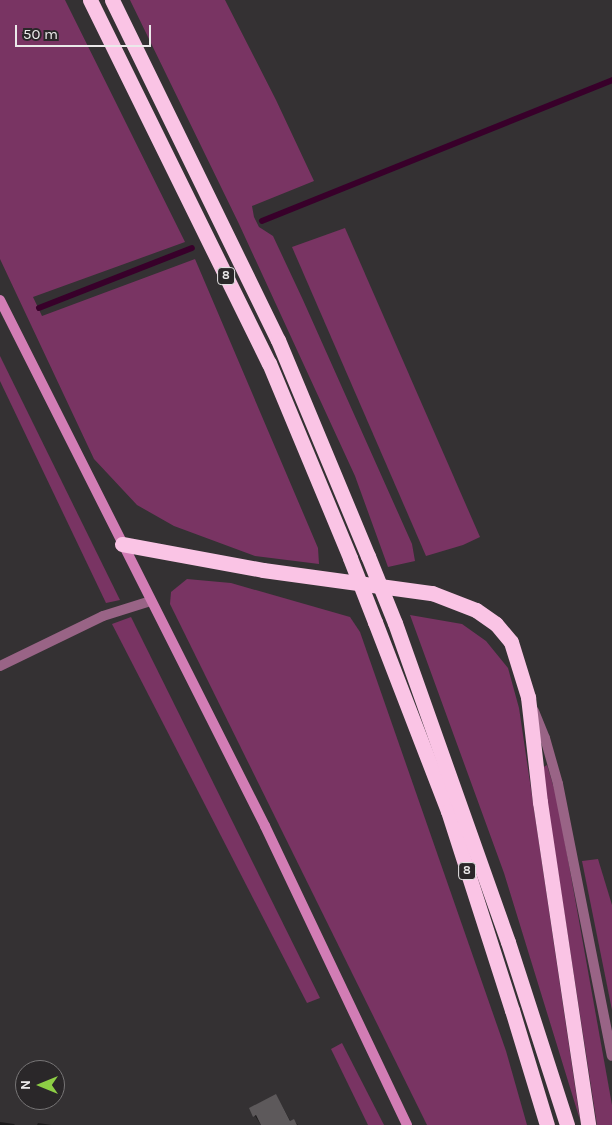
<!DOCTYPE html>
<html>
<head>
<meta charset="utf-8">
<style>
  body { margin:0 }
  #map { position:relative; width:612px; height:1125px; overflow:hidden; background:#343133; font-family:Karla,sans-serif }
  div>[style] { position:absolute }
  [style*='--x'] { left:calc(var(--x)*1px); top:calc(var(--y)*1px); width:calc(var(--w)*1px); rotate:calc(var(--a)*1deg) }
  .green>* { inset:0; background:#793463 }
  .shadow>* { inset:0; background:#0007 }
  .stream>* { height:5.5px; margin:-2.75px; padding:0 2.75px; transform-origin:2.75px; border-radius:2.75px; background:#38002a }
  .building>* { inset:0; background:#5d595b }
  .minor>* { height:10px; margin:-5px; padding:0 5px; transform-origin:5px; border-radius:5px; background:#996486 }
  .tertiary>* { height:10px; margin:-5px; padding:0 5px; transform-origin:5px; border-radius:5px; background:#996486 }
  .secondary>* { height:10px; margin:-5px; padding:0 5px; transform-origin:5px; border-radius:5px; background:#d27db5 }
  .motorway>* { height:15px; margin:-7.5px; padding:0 7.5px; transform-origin:7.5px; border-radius:7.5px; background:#fac4e5 }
  .motorway-bridge>* { height:15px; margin:-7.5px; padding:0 7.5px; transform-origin:7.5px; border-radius:7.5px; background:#fac4e5 }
  span { translate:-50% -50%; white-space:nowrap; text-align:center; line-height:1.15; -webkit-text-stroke:4px #2a2729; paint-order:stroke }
  .shield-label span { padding:1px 4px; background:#2a2729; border:1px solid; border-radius:4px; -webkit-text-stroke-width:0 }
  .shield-label { font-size:12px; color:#ebe9ea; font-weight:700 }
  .north { position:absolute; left:15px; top:1060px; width:50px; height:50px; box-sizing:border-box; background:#2a2729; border:1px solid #777576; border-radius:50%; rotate:270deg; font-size:14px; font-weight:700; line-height:20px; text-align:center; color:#ebe9ea }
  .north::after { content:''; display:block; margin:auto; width:18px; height:22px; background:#8dce45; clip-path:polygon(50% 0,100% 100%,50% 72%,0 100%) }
  .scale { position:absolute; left:15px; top:25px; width:136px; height:22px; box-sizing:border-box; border:2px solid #ebe9ea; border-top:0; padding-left:6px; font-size:15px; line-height:18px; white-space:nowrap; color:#ebe9ea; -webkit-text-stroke:4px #2a2729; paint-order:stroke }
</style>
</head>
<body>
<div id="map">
  <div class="green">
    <div style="clip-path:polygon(0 0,65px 0,185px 242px,33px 297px,42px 316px,195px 259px,318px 548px,319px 564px,255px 556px,174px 526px,137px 505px,94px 459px,0 259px)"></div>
    <div style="clip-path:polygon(130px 0,225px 0,276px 100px,314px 181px,252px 206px,254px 217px,259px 227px,273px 236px,303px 300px,412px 544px,415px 561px,388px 567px,355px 476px,239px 224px)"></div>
    <div style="clip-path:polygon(345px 228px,480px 537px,463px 545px,426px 556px,292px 247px)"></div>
    <div style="clip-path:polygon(0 356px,120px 600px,106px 603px,0 381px)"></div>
    <div style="clip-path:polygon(187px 579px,231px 583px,350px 617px,360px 632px,506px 1051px,527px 1125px,427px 1125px,170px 604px,171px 592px)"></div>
    <div style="clip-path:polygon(410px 615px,462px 624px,486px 641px,508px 668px,519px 708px,580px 1120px,504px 873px)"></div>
    <div style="clip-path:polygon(131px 617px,320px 998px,307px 1003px,112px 624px)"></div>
    <div style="clip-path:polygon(547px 765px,557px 798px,612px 1105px,612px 1125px,597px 1125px,542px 768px)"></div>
    <div style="clip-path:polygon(598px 859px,612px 905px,612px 1010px,582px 861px)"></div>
    <div style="clip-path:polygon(342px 1043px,384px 1125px,368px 1125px,331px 1049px)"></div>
  </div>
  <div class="shadow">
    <div style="clip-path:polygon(276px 1095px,291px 1122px,294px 1121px,298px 1125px,261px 1125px,250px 1108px)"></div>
    <div style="clip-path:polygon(0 1122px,14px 1124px,15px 1125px,0 1125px)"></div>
    <div style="clip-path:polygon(38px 1123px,52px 1125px,37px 1125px)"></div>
  </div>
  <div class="stream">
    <div style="--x:262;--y:221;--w:377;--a:-21.9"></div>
    <div style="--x:39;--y:308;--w:164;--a:-21.4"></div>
  </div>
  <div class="building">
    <div style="clip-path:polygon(276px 1094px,290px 1121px,294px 1119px,297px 1125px,261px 1125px,256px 1115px,253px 1117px,249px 1108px)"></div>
  </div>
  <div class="minor">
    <div style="--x:0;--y:666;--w:114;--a:-25.9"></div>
    <div style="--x:103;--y:616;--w:50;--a:-17.4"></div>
  </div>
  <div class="tertiary">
    <div style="--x:534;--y:711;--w:29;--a:68"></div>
    <div style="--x:545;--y:738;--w:48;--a:74.2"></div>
    <div style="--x:558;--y:784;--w:277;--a:78.8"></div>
  </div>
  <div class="secondary">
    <div style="--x:0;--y:300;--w:589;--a:63.26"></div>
    <div style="--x:265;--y:826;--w:331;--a:64.6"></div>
  </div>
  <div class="motorway">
    <div style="--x:90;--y:0;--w:405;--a:63.8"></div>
    <div style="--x:269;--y:363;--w:211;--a:67.4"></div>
    <div style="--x:112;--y:0;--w:378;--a:64"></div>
    <div style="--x:278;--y:340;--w:234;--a:67.4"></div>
    <div style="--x:122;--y:544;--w:143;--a:10.4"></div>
    <div style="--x:263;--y:570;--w:171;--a:7.8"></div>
    <div style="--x:432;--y:593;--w:47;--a:21.1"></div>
    <div style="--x:476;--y:610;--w:24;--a:35"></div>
    <div style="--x:496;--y:624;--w:23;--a:50"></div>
    <div style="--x:511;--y:642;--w:58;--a:72.8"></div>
    <div style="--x:528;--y:697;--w:106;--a:83.5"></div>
    <div style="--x:540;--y:802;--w:327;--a:81.5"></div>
    <div style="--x:375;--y:622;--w:203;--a:68.9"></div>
    <div style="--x:448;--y:811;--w:209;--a:72.2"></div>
    <div style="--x:512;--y:1010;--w:120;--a:73.1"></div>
    <div style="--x:395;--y:623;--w:338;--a:70.5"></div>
    <div style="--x:508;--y:942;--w:192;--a:72.1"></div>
  </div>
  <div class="motorway-bridge">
    <div style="--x:368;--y:556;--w:72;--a:68.1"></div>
    <div style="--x:350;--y:558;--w:69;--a:68.7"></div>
  </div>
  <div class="shield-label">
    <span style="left:226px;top:276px">8</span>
    <span style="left:467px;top:871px">8</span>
  </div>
  <div class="north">N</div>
  <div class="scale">50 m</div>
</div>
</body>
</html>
